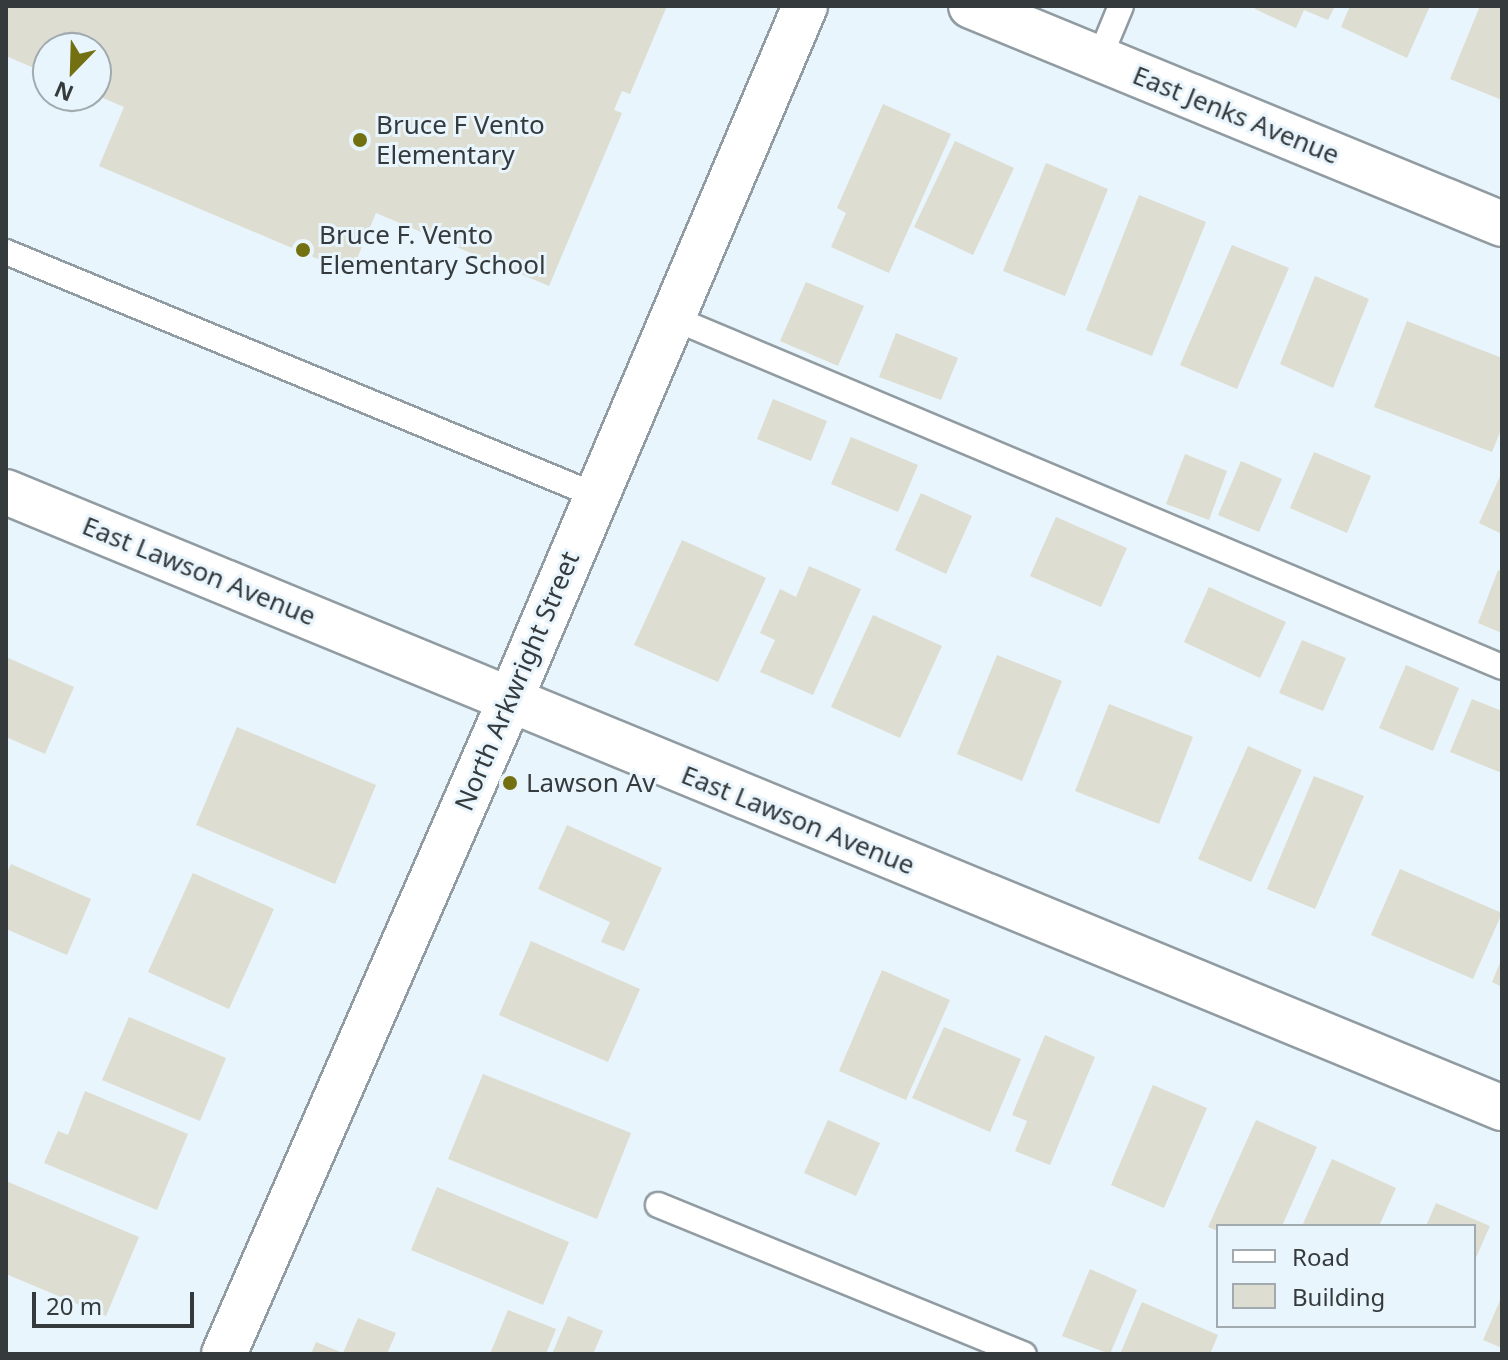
<!DOCTYPE html>
<html>
<head>
<meta charset="utf-8">
<style>
  body { margin:0 }
  #map { position:relative; width:1508px; height:1360px; overflow:hidden; background:#e9f5fc; font-family:"Noto Sans",sans-serif }
  div>[style] { position:absolute }
  [style*='--x'] { left:calc(var(--x)*1px); top:calc(var(--y)*1px); width:calc(var(--w)*1px); rotate:calc(var(--a)*1deg) }
  .building>* { inset:0; background:#ddddd1 }
  .roads { filter:drop-shadow(2px 0 #919ca2) drop-shadow(-2px 0 #919ca2) drop-shadow(0 2px #919ca2) drop-shadow(0 -2px #919ca2) }
  .service>* { height:24px; margin:-12px; padding:0 12px; transform-origin:12px; border-radius:12px; background:#fff }
  .minor>* { height:44px; margin:-22px; padding:0 22px; transform-origin:22px; border-radius:22px; background:#fff }
  .tertiary>* { height:44px; margin:-22px; padding:0 22px; transform-origin:22px; border-radius:22px; background:#fff }
  .dots>* { width:22px; height:22px; translate:-50% -50%; box-sizing:border-box; border:4px solid #e9f5fc; border-radius:50% }
  span { translate:-50% -50%; white-space:nowrap; text-align:center; line-height:1.15; -webkit-text-stroke:6px #e9f5fc; paint-order:stroke }
  .street-label { font-size:26px; color:#353a3c }
  .poi-label { font-size:26px; color:#353a3c }
  .left { translate:0 -50%; text-align:left }
  .frame { position:absolute; inset:0; border:8px solid #353a3c; pointer-events:none }
  .legend { position:absolute; left:1216px; top:1224px; width:260px; height:104px; box-sizing:border-box; background:#e9f5fc; border:2px solid #a1aaaf; margin:0; padding:10px 14px; list-style:none; font-size:24px; color:#353a3c }
  .legend li { display:flex; align-items:center; gap:16px; height:40px }
  .legend b { width:40px; border:2px solid #a1aaaf }
  .north { position:absolute; left:32px; top:32px; width:80px; height:80px; box-sizing:border-box; background:#e9f5fc; border:2px solid #a1aaaf; border-radius:50%; rotate:203deg; font-size:22px; font-weight:700; line-height:32px; text-align:center; color:#353a3c }
  .north::after { content:''; display:block; margin:auto; width:28px; height:36px; background:#737011; clip-path:polygon(50% 0,100% 100%,50% 72%,0 100%) }
  .scale { position:absolute; left:32px; top:1292px; width:162px; height:36px; box-sizing:border-box; border:4px solid #353a3c; border-top:0; padding-left:10px; font-size:24px; line-height:28px; white-space:nowrap; color:#353a3c; -webkit-text-stroke:6px #e9f5fc; paint-order:stroke }
</style>
</head>
<body>
<div id="map">
  <div class="building">
    <div style="clip-path:polygon(6px 6px,667px 6px,630px 94px,622px 91px,614px 110px,622px 113px,549px 286px,376px 213px,351px 273px,99px 166px,124px 107px,96px 95px,96px 48px,48px 48px,48px 74px,6px 56px)"></div>
    <div style="clip-path:polygon(1256px 6px,1335px 6px,1328px 20px,1304px 10px,1296px 28px,1255px 9px)"></div>
    <div style="clip-path:polygon(1350px 6px,1430px 6px,1407px 58px,1341px 27px)"></div>
    <div style="clip-path:polygon(1480px 6px,1502px 6px,1502px 100px,1450px 79px)"></div>
    <div style="clip-path:polygon(883px 104px,951px 134px,889px 273px,831px 247px,846px 213px,837px 208px)"></div>
    <div style="clip-path:polygon(955px 141px,1014px 168px,973px 255px,914px 227px)"></div>
    <div style="clip-path:polygon(1046px 163px,1108px 189px,1065px 296px,1003px 271px)"></div>
    <div style="clip-path:polygon(1139px 195px,1206px 222px,1152px 356px,1086px 330px)"></div>
    <div style="clip-path:polygon(1232px 245px,1289px 268px,1237px 389px,1180px 365px)"></div>
    <div style="clip-path:polygon(1315px 276px,1369px 299px,1333px 388px,1280px 364px)"></div>
    <div style="clip-path:polygon(806px 282px,864px 306px,838px 366px,780px 341px)"></div>
    <div style="clip-path:polygon(1407px 321px,1502px 358px,1502px 427px,1492px 452px,1374px 407px)"></div>
    <div style="clip-path:polygon(896px 333px,958px 358px,941px 400px,879px 377px)"></div>
    <div style="clip-path:polygon(773px 399px,827px 421px,811px 461px,757px 439px)"></div>
    <div style="clip-path:polygon(851px 437px,918px 465px,898px 512px,831px 484px)"></div>
    <div style="clip-path:polygon(1314px 452px,1371px 476px,1347px 533px,1290px 508px)"></div>
    <div style="clip-path:polygon(1185px 454px,1227px 471px,1209px 520px,1166px 504px)"></div>
    <div style="clip-path:polygon(1241px 461px,1282px 479px,1259px 532px,1218px 515px)"></div>
    <div style="clip-path:polygon(1502px 472px,1502px 534px,1479px 523px)"></div>
    <div style="clip-path:polygon(921px 493px,972px 516px,946px 574px,895px 550px)"></div>
    <div style="clip-path:polygon(1056px 517px,1127px 548px,1101px 607px,1030px 576px)"></div>
    <div style="clip-path:polygon(682px 540px,766px 578px,718px 682px,634px 645px)"></div>
    <div style="clip-path:polygon(809px 566px,861px 589px,813px 695px,760px 672px,775px 640px,760px 633px,780px 589px,796px 597px)"></div>
    <div style="clip-path:polygon(1498px 570px,1502px 572px,1502px 633px,1478px 623px)"></div>
    <div style="clip-path:polygon(1209px 587px,1286px 622px,1260px 678px,1184px 642px)"></div>
    <div style="clip-path:polygon(873px 615px,942px 646px,900px 738px,831px 707px)"></div>
    <div style="clip-path:polygon(1302px 640px,1346px 658px,1323px 711px,1279px 693px)"></div>
    <div style="clip-path:polygon(997px 655px,1062px 681px,1022px 781px,957px 754px)"></div>
    <div style="clip-path:polygon(6px 657px,74px 687px,45px 754px,6px 737px)"></div>
    <div style="clip-path:polygon(1406px 665px,1459px 688px,1433px 751px,1379px 728px)"></div>
    <div style="clip-path:polygon(1472px 699px,1502px 711px,1502px 773px,1450px 752px)"></div>
    <div style="clip-path:polygon(1109px 704px,1193px 737px,1159px 824px,1075px 791px)"></div>
    <div style="clip-path:polygon(237px 727px,376px 785px,335px 884px,196px 825px)"></div>
    <div style="clip-path:polygon(1248px 746px,1302px 770px,1251px 882px,1198px 859px)"></div>
    <div style="clip-path:polygon(1314px 776px,1364px 796px,1315px 909px,1267px 889px)"></div>
    <div style="clip-path:polygon(567px 825px,662px 868px,624px 951px,601px 942px,610px 922px,538px 889px)"></div>
    <div style="clip-path:polygon(11px 864px,91px 899px,67px 955px,6px 929px,6px 875px)"></div>
    <div style="clip-path:polygon(1400px 869px,1502px 913px,1473px 979px,1371px 935px)"></div>
    <div style="clip-path:polygon(193px 873px,274px 909px,229px 1009px,148px 972px)"></div>
    <div style="clip-path:polygon(531px 941px,640px 989px,608px 1062px,499px 1015px)"></div>
    <div style="clip-path:polygon(1502px 958px,1502px 987px,1492px 982px)"></div>
    <div style="clip-path:polygon(882px 970px,950px 1000px,906px 1100px,839px 1071px)"></div>
    <div style="clip-path:polygon(129px 1017px,226px 1058px,200px 1121px,102px 1080px)"></div>
    <div style="clip-path:polygon(944px 1027px,1021px 1059px,990px 1132px,912px 1098px)"></div>
    <div style="clip-path:polygon(1045px 1035px,1095px 1057px,1050px 1165px,1015px 1151px,1027px 1121px,1012px 1115px)"></div>
    <div style="clip-path:polygon(483px 1074px,631px 1133px,597px 1219px,448px 1159px)"></div>
    <div style="clip-path:polygon(1153px 1085px,1207px 1108px,1164px 1208px,1111px 1185px)"></div>
    <div style="clip-path:polygon(85px 1091px,188px 1134px,157px 1210px,44px 1163px,58px 1131px,68px 1135px)"></div>
    <div style="clip-path:polygon(828px 1120px,880px 1143px,856px 1196px,804px 1173px)"></div>
    <div style="clip-path:polygon(1256px 1120px,1317px 1147px,1282px 1226px,1218px 1226px,1218px 1231px,1208px 1227px)"></div>
    <div style="clip-path:polygon(1332px 1159px,1396px 1188px,1379px 1226px,1302px 1226px)"></div>
    <div style="clip-path:polygon(6px 1181px,139px 1237px,106px 1316px,6px 1274px)"></div>
    <div style="clip-path:polygon(437px 1187px,569px 1242px,543px 1305px,411px 1250px)"></div>
    <div style="clip-path:polygon(1436px 1203px,1490px 1226px,1474px 1262px,1474px 1226px,1426px 1226px)"></div>
    <div style="clip-path:polygon(1090px 1269px,1137px 1290px,1110px 1354px,1062px 1336px)"></div>
    <div style="clip-path:polygon(1502px 1296px,1502px 1348px,1483px 1340px)"></div>
    <div style="clip-path:polygon(1142px 1302px,1218px 1335px,1210px 1354px,1120px 1354px)"></div>
    <div style="clip-path:polygon(508px 1310px,556px 1329px,546px 1354px,490px 1354px)"></div>
    <div style="clip-path:polygon(568px 1316px,603px 1331px,593px 1354px,552px 1354px)"></div>
    <div style="clip-path:polygon(358px 1318px,396px 1333px,387px 1354px,311px 1354px,316px 1342px,343px 1353px)"></div>
  </div>
  <div class="roads">
    <div class="service">
      <div style="--x:1099;--y:59;--w:57;--a:-67.5"></div>
      <div style="--x:6;--y:252;--w:639;--a:22.43"></div>
      <div style="--x:673;--y:318;--w:899;--a:22.83"></div>
      <div style="--x:658;--y:1205;--w:395;--a:22.2"></div>
    </div>
    <div class="minor">
      <div style="--x:971;--y:6;--w:574;--a:22.32"></div>
      <div style="--x:6;--y:492;--w:1618;--a:22.38"></div>
    </div>
    <div class="tertiary">
      <div style="--x:224;--y:1354;--w:716;--a:-66.37"></div>
      <div style="--x:511;--y:698;--w:752;--a:-66.98"></div>
    </div>
  </div>
  <div class="dots">
    <div style="left:360px;top:140px;background:#737011"></div>
    <div style="left:303px;top:250px;background:#737011"></div>
    <div style="left:510px;top:783px;background:#737011"></div>
  </div>
  <div class="street-label">
    <span style="left:1236px;top:115px;rotate:22deg">East Jenks Avenue</span>
    <span style="left:199px;top:571px;rotate:22deg">East Lawson Avenue</span>
    <span style="left:517px;top:681px;rotate:-67deg">North Arkwright Street</span>
    <span style="left:798px;top:820px;rotate:22deg">East Lawson Avenue</span>
  </div>
  <div class="poi-label">
    <span class="left" style="left:376px;top:140px">Bruce F Vento<br>Elementary</span>
    <span class="left" style="left:319px;top:250px">Bruce F. Vento<br>Elementary School</span>
    <span class="left" style="left:526px;top:783px">Lawson Av</span>
  </div>
  <div class="frame"></div>
  <ul class="legend">
  <li><b style="height:10px;background:#fff"></b>Road</li>
  <li><b style="height:22px;background:#ddddd1"></b>Building</li>
  </ul>
  <div class="north">N</div>
  <div class="scale">20 m</div>
</div>
</body>
</html>
